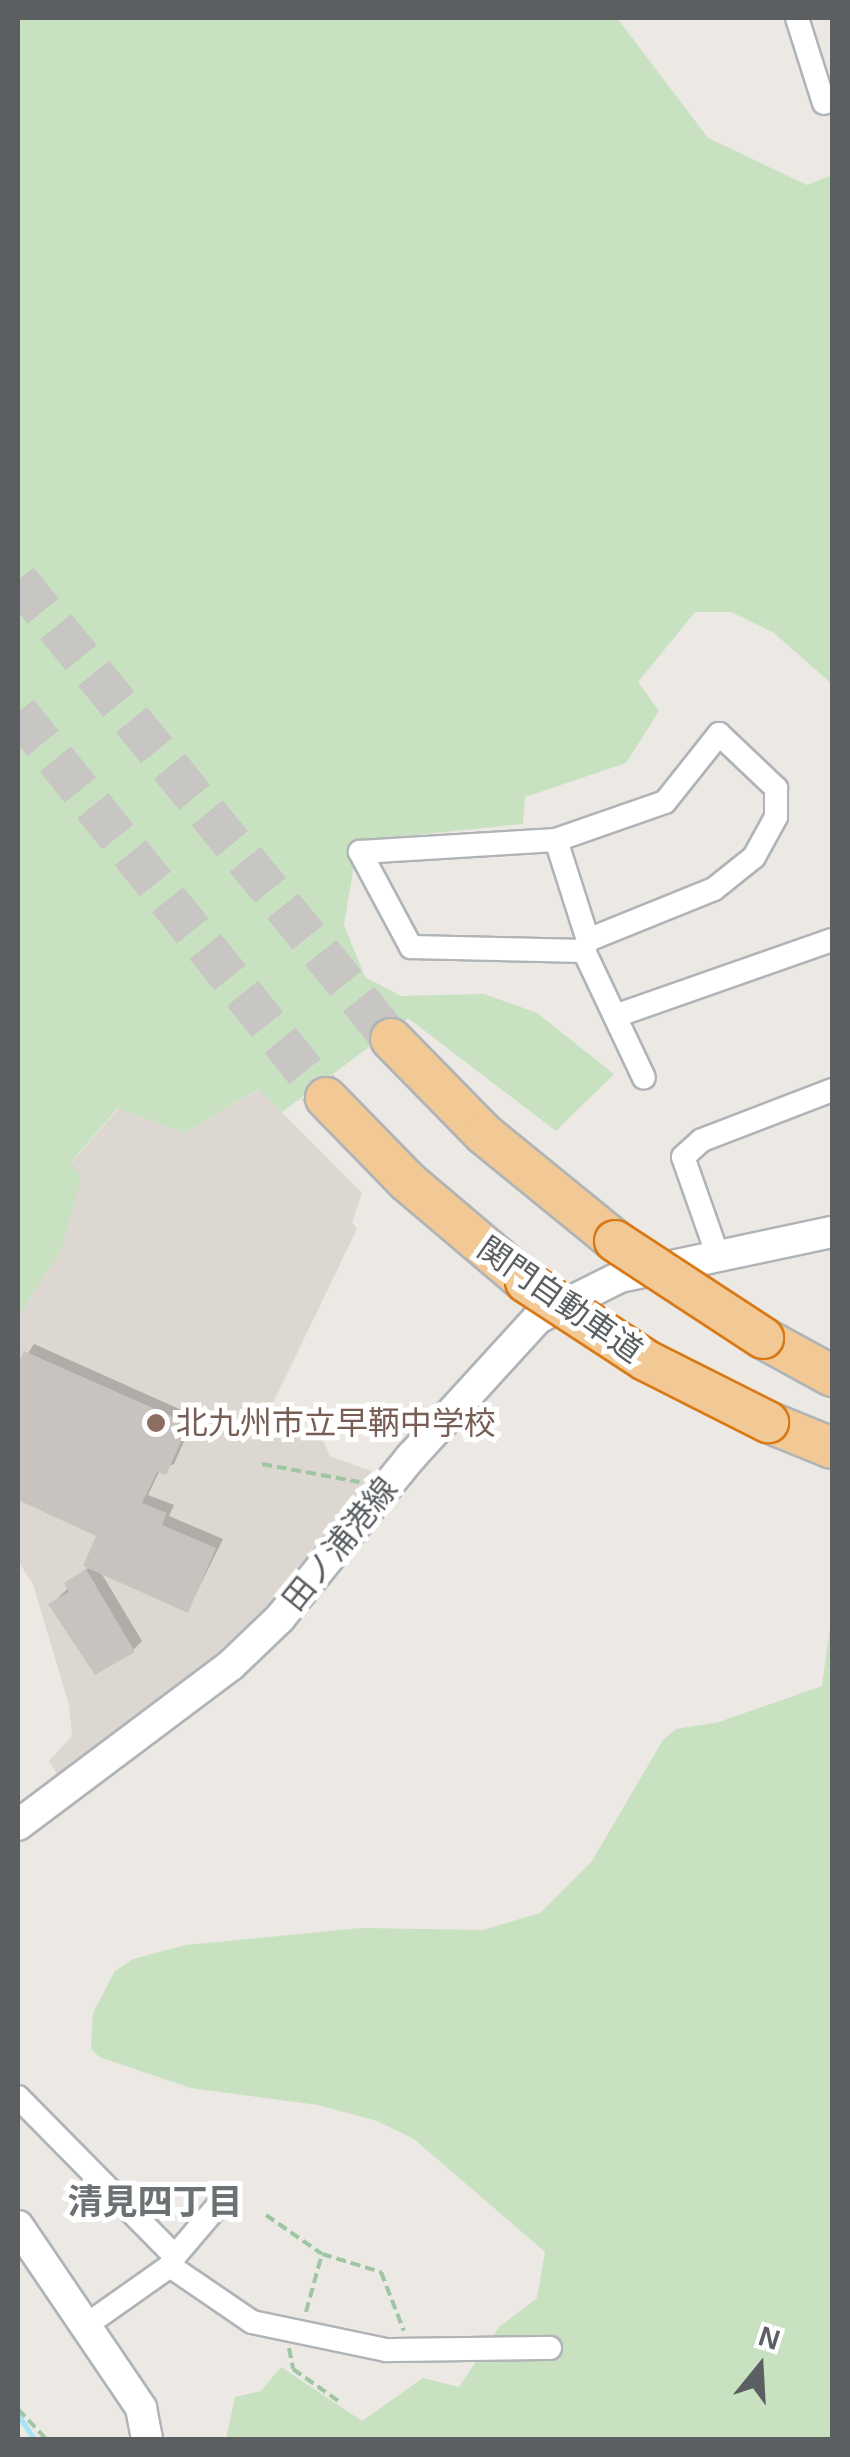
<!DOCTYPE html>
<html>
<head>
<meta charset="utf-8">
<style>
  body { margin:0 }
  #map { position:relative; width:850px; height:2457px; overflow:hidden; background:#ece8e3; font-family:Arial,"Noto Sans JP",sans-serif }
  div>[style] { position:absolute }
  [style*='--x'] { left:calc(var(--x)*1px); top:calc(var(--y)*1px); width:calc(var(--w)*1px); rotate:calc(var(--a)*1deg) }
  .education>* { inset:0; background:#dcd8d1 }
  .green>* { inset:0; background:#c7e1c1 }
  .shadow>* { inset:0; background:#0003 }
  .stream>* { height:5px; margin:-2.5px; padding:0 2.5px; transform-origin:2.5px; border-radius:2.5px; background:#a8e2f6 }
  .building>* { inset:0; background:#c8c3bf }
  .highway-tunnel>* { height:40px; margin-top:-20px; transform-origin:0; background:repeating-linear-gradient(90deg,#c8c6c3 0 40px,transparent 0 60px) }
  .path>* { height:4px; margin-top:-2px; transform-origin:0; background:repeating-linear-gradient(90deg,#9ec6a2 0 10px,transparent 0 15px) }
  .roads { filter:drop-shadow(2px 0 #b0b4b7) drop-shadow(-2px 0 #b0b4b7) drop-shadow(0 2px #b0b4b7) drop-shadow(0 -2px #b0b4b7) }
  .street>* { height:22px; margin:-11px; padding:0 11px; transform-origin:11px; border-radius:11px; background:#fff }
  .secondary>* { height:30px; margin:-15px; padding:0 15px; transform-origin:15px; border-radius:15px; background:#fff }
  .highway>* { height:40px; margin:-20px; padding:0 20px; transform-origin:20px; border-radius:20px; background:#f2c994 }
  .bridges { filter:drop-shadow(2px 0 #d97916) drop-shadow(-2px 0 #d97916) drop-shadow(0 2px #d97916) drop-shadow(0 -2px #d97916) }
  .highway-bridge>* { height:40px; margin:-20px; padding:0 20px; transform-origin:20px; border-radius:20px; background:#f2c994 }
  .dots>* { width:28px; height:28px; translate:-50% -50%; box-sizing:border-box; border:5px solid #fff; border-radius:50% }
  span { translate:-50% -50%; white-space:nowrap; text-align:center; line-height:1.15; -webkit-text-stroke:10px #fff; paint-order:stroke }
  .street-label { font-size:32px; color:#5b5f62 }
  .education-label { font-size:32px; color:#785e54 }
  .left { translate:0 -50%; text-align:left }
  .neighbourhood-label { font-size:35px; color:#6c7174; font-weight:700 }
  .frame { position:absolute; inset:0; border:20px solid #5b5f62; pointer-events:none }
  .north { position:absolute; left:710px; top:2317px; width:100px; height:100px; -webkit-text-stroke:8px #fff; paint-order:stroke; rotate:18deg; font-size:28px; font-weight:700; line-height:40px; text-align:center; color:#5b5f62 }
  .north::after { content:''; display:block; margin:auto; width:35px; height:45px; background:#5b5f62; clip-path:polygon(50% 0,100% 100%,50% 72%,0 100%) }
</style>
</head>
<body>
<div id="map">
  <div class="education">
    <div style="clip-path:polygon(259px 1089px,362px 1193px,352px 1222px,357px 1229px,270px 1409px,321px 1437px,330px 1456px,382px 1475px,237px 1645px,57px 1774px,49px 1761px,72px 1736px,69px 1705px,33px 1584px,18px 1561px,18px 1316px,61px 1250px,71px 1163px,119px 1108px,184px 1133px)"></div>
  </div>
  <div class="green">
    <div style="clip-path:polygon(18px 18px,617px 18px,708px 138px,807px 185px,832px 175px,832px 684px,774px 633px,731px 612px,695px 612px,638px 682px,659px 711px,626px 763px,525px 797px,523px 824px,358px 841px,344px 925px,365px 977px,401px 996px,484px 994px,537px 1013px,614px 1074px,556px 1131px,408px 1018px,282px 1112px,258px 1089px,184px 1133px,118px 1108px,71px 1162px,81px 1178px,61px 1250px,18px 1316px)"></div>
    <div style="clip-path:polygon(832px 1613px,832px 2439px,226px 2439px,235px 2397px,261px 2391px,281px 2367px,362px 2421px,423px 2378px,459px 2387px,499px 2327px,537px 2298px,545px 2252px,414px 2139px,377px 2121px,318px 2105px,191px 2088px,99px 2057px,91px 2049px,93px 2013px,115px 1971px,133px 1959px,186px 1945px,361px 1928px,483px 1930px,540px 1913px,592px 1861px,663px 1740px,676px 1729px,719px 1722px,822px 1686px)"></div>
  </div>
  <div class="shadow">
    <div style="clip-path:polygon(34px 1344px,195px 1416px,174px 1464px,160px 1470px,148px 1495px,174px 1505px,169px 1516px,223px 1539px,188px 1610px,100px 1571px,142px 1641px,133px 1650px,51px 1605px,90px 1566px,99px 1535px,18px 1499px,18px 1369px)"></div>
  </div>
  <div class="stream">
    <div style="--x:18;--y:2415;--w:30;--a:56"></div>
  </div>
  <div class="building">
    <div style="clip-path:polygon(24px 1351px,189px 1424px,166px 1475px,157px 1472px,142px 1503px,167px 1513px,162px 1525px,216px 1548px,188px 1613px,83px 1566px,96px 1536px,18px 1500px,18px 1364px)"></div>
    <div style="clip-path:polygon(86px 1569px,135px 1652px,95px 1675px,48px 1604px,69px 1592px,64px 1583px)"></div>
  </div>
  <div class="highway-tunnel">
    <div style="--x:18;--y:580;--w:591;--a:50.9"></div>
    <div style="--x:18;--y:712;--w:494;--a:51.4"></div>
  </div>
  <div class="path">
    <div style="--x:262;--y:1464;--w:99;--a:10.5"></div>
    <div style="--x:266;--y:2215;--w:68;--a:34.9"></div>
    <div style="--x:322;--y:2254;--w:62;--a:17"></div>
    <div style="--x:381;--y:2272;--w:63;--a:68.7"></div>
    <div style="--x:306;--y:2312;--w:60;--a:-74.6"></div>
    <div style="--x:289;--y:2348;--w:21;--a:79"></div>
    <div style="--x:293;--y:2369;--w:57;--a:35.1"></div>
    <div style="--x:18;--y:2409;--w:42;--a:46.9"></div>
  </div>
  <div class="roads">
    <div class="street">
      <div style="--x:797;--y:18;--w:89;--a:72.4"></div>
      <div style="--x:556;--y:840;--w:105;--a:72.3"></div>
      <div style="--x:588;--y:940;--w:12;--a:110"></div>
      <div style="--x:584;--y:951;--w:140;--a:64.7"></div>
      <div style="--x:584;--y:951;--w:173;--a:-178.7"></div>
      <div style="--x:411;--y:947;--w:108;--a:-118.2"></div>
      <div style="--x:360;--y:852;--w:196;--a:-3.5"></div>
      <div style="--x:556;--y:840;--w:115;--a:-19.2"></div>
      <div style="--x:665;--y:802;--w:87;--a:-51.5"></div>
      <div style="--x:719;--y:734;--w:79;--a:43.5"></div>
      <div style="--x:776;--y:788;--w:29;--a:90"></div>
      <div style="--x:776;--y:817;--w:46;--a:118.8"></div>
      <div style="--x:754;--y:857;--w:51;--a:141.3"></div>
      <div style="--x:714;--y:889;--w:136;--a:158"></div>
      <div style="--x:618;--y:1015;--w:227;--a:-19.3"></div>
      <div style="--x:719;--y:1259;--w:108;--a:-109.4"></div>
      <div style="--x:683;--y:1157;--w:25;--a:-42"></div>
      <div style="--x:702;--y:1140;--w:139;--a:-21"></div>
      <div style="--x:18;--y:2097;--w:223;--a:45.4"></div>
      <div style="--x:175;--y:2256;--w:11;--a:117"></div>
      <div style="--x:170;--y:2266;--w:99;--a:34.3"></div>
      <div style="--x:252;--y:2322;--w:137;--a:11.8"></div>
      <div style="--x:386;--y:2350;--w:164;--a:-0.7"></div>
      <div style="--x:175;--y:2256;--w:77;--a:-49.7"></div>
      <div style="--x:85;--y:2326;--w:104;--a:-35.2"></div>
    </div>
    <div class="secondary">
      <div style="--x:18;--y:1825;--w:266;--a:-36.9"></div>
      <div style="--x:231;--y:1665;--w:68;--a:-43.8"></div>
      <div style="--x:280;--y:1618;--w:208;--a:-50.9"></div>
      <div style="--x:411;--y:1457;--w:188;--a:-47.6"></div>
      <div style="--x:538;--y:1318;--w:92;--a:-26.6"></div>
      <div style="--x:620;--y:1277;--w:217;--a:-12"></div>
      <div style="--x:18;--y:2226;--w:220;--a:55.9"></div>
      <div style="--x:141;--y:2408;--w:33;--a:79"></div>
    </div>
    <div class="highway">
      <div style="--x:391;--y:1039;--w:133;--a:45.6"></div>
      <div style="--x:484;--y:1134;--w:169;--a:39.2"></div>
      <div style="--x:326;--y:1098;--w:117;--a:45.7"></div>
      <div style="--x:408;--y:1182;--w:155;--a:40.3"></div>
      <div style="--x:763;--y:1338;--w:79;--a:28.8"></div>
      <div style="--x:768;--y:1422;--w:69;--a:22.1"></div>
    </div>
  </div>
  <div class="bridges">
    <div class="highway-bridge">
      <div style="--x:615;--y:1241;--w:177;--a:33.2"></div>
      <div style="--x:526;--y:1282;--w:142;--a:33.2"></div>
      <div style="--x:645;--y:1360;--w:138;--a:26.8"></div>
    </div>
  </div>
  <div class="dots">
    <div style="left:156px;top:1423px;background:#8d6e63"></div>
  </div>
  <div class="street-label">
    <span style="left:560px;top:1300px;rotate:35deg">関門自動車道</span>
    <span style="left:340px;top:1544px;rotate:-51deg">田ノ浦港線</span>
  </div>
  <div class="education-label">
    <span class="left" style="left:176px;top:1423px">北九州市立早鞆中学校</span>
  </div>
  <div class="neighbourhood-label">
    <span style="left:155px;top:2202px">清見四丁目</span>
  </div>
  <div class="frame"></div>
  <div class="north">N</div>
</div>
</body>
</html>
